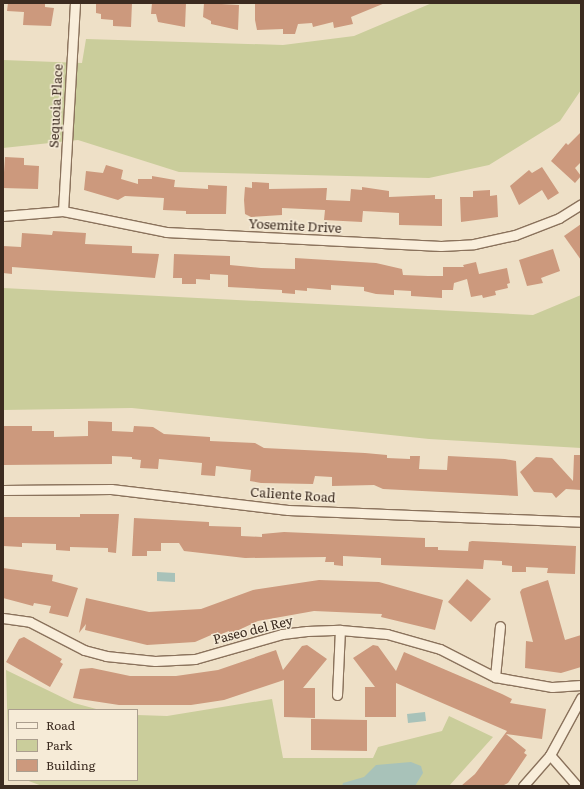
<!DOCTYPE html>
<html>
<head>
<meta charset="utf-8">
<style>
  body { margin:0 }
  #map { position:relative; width:584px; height:789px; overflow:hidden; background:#eee0c7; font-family:Literata,serif }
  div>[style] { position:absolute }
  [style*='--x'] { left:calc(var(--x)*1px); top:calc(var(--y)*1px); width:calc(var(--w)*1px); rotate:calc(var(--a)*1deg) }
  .green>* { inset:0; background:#cacd9b }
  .water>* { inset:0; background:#a8c2b9 }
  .building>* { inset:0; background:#cc997d }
  .roads { filter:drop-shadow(1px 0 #8a725c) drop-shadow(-1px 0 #8a725c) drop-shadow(0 1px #8a725c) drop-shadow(0 -1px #8a725c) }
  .minor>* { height:9px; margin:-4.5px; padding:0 4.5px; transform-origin:4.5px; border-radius:4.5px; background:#f9eedb }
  span { translate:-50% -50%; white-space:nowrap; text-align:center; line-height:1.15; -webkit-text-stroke:3px #f6ebd7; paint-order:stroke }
  .street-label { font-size:13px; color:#3b2b20 }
  .frame { position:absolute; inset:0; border:4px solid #3b2b20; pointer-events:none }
  .legend { position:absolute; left:8px; top:709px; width:130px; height:72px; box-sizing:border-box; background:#f6ebd7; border:1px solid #ab9e8e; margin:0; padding:5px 7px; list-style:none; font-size:12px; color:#3b2b20 }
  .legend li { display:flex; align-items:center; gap:8px; height:20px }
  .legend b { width:20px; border:1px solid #ab9e8e }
</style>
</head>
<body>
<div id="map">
  <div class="green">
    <div style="clip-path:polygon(432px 3px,581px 3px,581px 90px,560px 121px,489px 165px,429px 178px,179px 172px,78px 140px,3px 148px,3px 60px,82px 63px,86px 39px,283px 45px,354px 36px)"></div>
    <div style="clip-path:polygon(3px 288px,533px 315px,581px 295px,581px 448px,429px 439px,132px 408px,3px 410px)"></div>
    <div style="clip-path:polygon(6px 670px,74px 703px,100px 710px,9px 710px,9px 774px)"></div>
    <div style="clip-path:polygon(272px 699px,283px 758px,373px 758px,378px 747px,442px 731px,449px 716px,493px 737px,449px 786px,42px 786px,26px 780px,137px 780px,137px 715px,167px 716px)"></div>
  </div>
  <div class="water">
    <div style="clip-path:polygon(157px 572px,175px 573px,175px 582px,157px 581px)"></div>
    <div style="clip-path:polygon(425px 712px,426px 721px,408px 723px,407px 714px)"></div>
    <div style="clip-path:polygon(411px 762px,421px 766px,423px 773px,415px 786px,342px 786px,343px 783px,364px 777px,376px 765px)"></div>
  </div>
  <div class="building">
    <div style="clip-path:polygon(8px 3px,45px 3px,45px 7px,54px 8px,51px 26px,23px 25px,24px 12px,7px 11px)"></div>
    <div style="clip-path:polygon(96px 3px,132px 3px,131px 27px,113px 26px,113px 20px,101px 19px,101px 14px,96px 13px)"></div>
    <div style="clip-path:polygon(152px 3px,186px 3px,185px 27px,158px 22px,156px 14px,151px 14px)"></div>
    <div style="clip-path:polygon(204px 3px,239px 5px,238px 30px,211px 24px,211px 21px,203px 17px)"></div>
    <div style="clip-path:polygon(385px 3px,351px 17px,353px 24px,334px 28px,333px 22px,313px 27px,312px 23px,298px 24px,295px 34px,283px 34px,283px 29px,257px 30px,255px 20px,255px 4px)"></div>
    <div style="clip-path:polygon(581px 132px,581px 162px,575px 168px,581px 176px,575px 183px,551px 161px,566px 143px,568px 145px)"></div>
    <div style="clip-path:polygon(5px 157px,24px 158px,24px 165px,39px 166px,38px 189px,3px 188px)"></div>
    <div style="clip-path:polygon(106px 165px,123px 170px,121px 179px,138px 184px,138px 179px,152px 179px,152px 176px,175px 180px,174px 187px,208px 189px,208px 185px,227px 186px,226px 214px,186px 214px,186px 211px,163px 210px,164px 198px,125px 196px,118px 200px,84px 190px,86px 171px,103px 173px)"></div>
    <div style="clip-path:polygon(542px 167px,559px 193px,548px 200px,542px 190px,519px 205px,510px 186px,529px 170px,532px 173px)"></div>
    <div style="clip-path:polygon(252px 182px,269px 183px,269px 189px,327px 188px,326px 200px,350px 201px,351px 189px,362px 190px,362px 187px,389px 191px,389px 197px,435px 195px,435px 199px,442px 199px,442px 226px,399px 225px,399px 213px,363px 211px,362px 222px,324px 220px,325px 210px,282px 208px,282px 215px,251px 217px,245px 214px,244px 200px,245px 187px,252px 188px)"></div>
    <div style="clip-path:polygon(490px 190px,490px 196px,497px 195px,498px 217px,461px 222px,460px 197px,473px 197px,473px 191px)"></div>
    <div style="clip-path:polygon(581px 224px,581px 260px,564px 236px)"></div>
    <div style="clip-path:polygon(53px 231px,86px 233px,85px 244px,132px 246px,132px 253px,159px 254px,155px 278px,12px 267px,12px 274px,3px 273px,3px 246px,21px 247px,22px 233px,52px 235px)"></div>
    <div style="clip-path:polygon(553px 249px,560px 271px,541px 278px,543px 283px,527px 286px,519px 260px)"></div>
    <div style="clip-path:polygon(174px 254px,230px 256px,230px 265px,261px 268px,295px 269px,295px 258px,376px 263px,402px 269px,403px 275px,428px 276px,443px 276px,443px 267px,464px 267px,463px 265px,476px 262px,479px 274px,507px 268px,510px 283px,507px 284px,508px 288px,495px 291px,496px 295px,483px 298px,482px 295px,471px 297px,467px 279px,454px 283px,453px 290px,442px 290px,442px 298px,411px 296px,411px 291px,394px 290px,394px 295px,376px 294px,364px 291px,364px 287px,331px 285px,331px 290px,307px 288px,307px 291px,295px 290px,295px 294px,282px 293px,282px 290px,228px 287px,228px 275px,210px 274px,210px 280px,196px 279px,196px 284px,182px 284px,182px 278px,173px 278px)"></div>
    <div style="clip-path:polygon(88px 421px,112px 422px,112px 431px,133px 432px,134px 426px,153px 427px,164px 434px,210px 437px,210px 441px,255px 443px,264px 448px,365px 453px,387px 455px,387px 458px,410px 459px,410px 456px,420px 456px,419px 469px,447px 470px,448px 456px,505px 459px,516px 461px,518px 496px,383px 489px,374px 485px,332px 486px,332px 477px,315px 476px,313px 484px,261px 483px,250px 481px,251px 470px,216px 466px,215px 476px,201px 475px,202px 463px,159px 459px,158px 469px,140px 468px,141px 460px,132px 459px,132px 457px,112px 456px,112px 464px,3px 465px,3px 426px,32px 426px,32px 431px,54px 431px,54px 437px,88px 436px)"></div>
    <div style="clip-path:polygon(574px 455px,581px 455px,581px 490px,566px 489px,556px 498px,552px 493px,534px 492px,520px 472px,536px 457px,552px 458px,573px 481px)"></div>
    <div style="clip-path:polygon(80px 514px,119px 514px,116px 553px,108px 552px,108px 548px,70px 547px,70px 551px,56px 550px,56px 544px,22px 543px,22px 547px,3px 546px,4px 517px,80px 517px)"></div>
    <div style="clip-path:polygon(134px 518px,209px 522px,209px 526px,241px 527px,241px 536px,262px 537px,262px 534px,284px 532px,425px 538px,425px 547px,438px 547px,438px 550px,468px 551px,469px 542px,472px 541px,576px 546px,575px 574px,547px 573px,548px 568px,526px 567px,526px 572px,512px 572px,512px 566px,502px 565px,502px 561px,484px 560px,483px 569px,381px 565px,381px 558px,343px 556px,343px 566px,334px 565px,334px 562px,325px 562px,326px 557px,245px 558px,184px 551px,179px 543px,161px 543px,161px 551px,147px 551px,147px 556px,132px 556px)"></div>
    <div style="clip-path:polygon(3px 568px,53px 575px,52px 581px,78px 588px,68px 617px,49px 613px,51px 606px,34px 603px,33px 606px,3px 598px)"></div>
    <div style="clip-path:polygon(467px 579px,491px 599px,471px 622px,448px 602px)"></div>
    <div style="clip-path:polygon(319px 580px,379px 582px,443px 600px,435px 630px,381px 617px,382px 614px,314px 611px,258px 621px,230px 634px,229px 631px,219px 635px,218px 632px,195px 642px,147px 645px,85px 630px,86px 624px,79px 633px,86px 598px,149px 612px,201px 609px,253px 590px)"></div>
    <div style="clip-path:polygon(548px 580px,565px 640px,581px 635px,581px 667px,561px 673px,525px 668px,526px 641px,533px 642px,520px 592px,522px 589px)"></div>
    <div style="clip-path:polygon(24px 637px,62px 659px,60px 662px,63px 664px,50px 687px,6px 662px,19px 639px)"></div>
    <div style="clip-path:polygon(307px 645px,327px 659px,303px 688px,315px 688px,315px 718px,284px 717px,284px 680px,224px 700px,191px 705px,119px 705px,73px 698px,80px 669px,92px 668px,130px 676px,176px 676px,218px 670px,276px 650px,283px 670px,302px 646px)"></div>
    <div style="clip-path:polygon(373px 645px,378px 646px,396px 671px,404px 652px,502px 694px,512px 699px,510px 703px,546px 709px,542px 739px,506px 734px,526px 750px,524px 753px,527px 755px,508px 783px,502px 786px,461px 786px,475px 774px,507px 731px,396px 683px,396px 717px,365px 717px,365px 687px,375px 687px,353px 658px)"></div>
    <div style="clip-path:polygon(311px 719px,367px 720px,367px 751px,311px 750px)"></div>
  </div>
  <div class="roads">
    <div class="minor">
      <div style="--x:63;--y:211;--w:208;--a:-86.7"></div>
      <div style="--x:3;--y:216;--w:60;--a:-4.8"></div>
      <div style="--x:63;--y:211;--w:105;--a:11.5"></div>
      <div style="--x:166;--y:232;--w:275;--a:2.9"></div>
      <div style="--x:441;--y:246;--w:33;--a:-3"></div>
      <div style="--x:474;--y:244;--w:42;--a:-12.4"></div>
      <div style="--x:515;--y:235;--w:47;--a:-21.1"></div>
      <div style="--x:559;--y:218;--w:26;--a:-32"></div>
      <div style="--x:3;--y:490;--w:108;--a:-0.5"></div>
      <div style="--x:111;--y:489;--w:178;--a:6.8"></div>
      <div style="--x:288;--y:510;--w:293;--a:2.3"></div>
      <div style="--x:3;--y:618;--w:27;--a:8"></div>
      <div style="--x:30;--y:622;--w:61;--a:27.4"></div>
      <div style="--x:84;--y:650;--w:23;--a:15"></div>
      <div style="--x:106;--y:656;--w:49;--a:5.8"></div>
      <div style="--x:155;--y:661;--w:40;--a:-2.9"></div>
      <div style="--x:195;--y:659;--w:91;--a:-16"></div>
      <div style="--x:282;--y:634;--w:25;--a:-7"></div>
      <div style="--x:307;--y:631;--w:33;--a:-2"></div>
      <div style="--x:340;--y:630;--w:47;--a:4.9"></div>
      <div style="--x:387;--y:634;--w:55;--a:15.8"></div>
      <div style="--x:440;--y:649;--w:62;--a:27"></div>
      <div style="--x:495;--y:677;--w:58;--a:10"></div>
      <div style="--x:552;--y:687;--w:29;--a:-4"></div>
      <div style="--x:495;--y:677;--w:51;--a:-84.4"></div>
      <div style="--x:337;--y:695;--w:65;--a:-87.4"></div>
      <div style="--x:550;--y:755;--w:41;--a:48.9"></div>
      <div style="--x:523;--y:786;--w:41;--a:-48.9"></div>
      <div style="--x:550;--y:755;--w:65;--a:-61.5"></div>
    </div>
  </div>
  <div class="street-label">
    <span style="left:56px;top:106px;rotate:-87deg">Sequoia Place</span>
    <span style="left:295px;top:226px;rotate:3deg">Yosemite Drive</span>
    <span style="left:293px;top:495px;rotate:4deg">Caliente Road</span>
    <span style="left:253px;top:630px;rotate:-14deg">Paseo del Rey</span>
  </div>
  <div class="frame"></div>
  <ul class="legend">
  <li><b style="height:5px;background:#f9eedb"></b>Road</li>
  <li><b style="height:11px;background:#cacd9b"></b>Park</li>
  <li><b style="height:11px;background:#cc997d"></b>Building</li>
  </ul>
</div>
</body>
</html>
